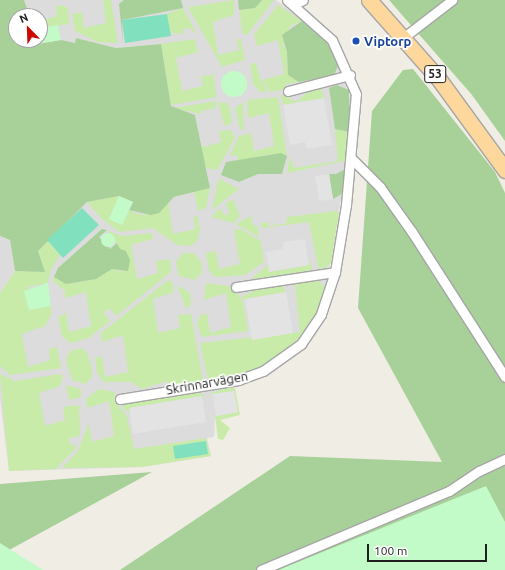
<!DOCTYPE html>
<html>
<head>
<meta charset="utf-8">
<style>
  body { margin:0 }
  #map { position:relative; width:505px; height:570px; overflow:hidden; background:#f0ede5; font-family:Ubuntu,sans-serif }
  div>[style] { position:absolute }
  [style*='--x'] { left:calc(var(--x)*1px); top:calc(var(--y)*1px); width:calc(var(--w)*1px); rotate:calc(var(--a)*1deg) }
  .residential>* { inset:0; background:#dddcdc }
  .grass>* { inset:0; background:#c8ebaa }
  .forest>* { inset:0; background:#a8d199 }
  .park>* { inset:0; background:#c2fbc8 }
  .round { border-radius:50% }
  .pitch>* { inset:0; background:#81e1bf }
  .parking>* { inset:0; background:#e3e3e3 }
  .roads { filter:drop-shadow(1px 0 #a6a6a6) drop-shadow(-1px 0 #a6a6a6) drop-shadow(0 1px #a6a6a6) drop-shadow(0 -1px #a6a6a6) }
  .street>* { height:9px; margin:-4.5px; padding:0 4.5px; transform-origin:4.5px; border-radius:4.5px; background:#fff }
  .primary>* { height:15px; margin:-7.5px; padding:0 7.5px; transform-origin:7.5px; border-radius:7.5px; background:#fed79c }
  .dots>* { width:11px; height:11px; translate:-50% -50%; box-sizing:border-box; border:2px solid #fff; border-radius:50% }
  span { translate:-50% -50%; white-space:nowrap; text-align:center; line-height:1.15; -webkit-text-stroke:3.5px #fff; paint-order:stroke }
  .shield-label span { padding:1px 3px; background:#fff; border:1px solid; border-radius:3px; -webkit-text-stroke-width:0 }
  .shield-label { font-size:12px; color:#1f1f1f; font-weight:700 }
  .transit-label { font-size:13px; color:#164399; font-weight:700 }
  .left { translate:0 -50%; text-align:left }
  .street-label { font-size:13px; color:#1f1f1f }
  .north { position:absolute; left:8px; top:8px; width:40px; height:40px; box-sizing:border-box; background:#fff; border:1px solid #a5a5a5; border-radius:50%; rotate:337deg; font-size:11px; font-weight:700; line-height:16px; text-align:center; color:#1f1f1f }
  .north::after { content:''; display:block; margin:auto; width:14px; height:18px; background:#ce0600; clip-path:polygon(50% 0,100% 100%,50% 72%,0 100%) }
  .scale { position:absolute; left:367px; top:544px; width:120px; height:18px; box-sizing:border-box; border:2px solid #1f1f1f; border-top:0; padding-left:5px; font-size:12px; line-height:14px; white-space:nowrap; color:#1f1f1f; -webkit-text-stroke:3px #fff; paint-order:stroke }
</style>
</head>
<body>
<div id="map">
  <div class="residential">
    <div style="clip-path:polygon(24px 0,276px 0,318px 33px,339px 64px,351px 103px,345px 174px,326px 288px,307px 330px,233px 377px,238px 412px,215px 416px,214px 437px,207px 438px,211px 456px,142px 467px,9px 471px,0 399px,0 304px,38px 251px,87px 202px,119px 196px,159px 213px,174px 197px,210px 188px,195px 115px,171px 107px,161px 44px,116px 48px,76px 38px,76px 43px,36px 40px,40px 40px,40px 16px,30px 16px)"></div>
    <div style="clip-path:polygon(0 236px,10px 240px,15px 271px,0 293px)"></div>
  </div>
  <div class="grass">
    <div style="clip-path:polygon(103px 0,111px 0,118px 43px,97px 42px,75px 31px,72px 14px,82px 12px,84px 28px,106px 23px)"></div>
    <div style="clip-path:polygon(234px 0,234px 15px,213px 22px,218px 55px,239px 50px,237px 39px,241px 39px,245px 60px,222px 67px,185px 2px,189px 7px)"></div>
    <div style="clip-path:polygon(262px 0,274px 0,247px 35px,242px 33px,239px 5px,240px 10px,255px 8px)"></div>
    <div style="clip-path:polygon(62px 5px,68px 8px,69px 24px,40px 28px,40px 21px,57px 16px,56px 6px)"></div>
    <div style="clip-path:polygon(278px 5px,302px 21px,290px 26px,283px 44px,287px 52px,287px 70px,299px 82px,286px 84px,286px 89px,270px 92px,262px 80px,284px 74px,278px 40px,257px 46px,254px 34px)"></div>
    <div style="clip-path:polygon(183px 8px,194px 28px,194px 34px,190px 28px,183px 29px,184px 34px,170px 33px,167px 14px)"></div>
    <div style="clip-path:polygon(195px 39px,198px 52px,176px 58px,182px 91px,203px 86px,201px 76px,214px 75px,216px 97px,171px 105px,161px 44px)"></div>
    <div style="clip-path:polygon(256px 63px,261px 80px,268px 92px,260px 92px,253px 84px,250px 64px)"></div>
    <div style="clip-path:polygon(321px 87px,324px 98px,283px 105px,281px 95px,289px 94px,290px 100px,298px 101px,310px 89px)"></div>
    <div style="clip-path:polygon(278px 97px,287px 156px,273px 154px,238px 161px,237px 156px,230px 155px,239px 136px,251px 133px,254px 151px,274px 146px,269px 113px,248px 118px,247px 100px)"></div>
    <div style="clip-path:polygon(215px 101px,216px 108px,201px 111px,201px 114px,174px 108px)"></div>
    <div style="clip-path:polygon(218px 102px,227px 103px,230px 109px,232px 122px,228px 125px,224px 125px)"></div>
    <div style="clip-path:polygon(243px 102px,244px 129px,240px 130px,235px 108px)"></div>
    <div style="clip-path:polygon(335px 129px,350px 132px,345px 161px,287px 173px,290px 156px,294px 168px,338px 161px)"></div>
    <div style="clip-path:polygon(231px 130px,235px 138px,217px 170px,206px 168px,200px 148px,221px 142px,219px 131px)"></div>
    <div style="clip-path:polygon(220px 179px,239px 189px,212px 210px,218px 180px)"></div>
    <div style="clip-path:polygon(210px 188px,206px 208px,198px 211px,194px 191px)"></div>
    <div style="clip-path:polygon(119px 196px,109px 219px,122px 225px,129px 210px,140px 215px,159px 213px,168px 201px,173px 234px,195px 229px,193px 217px,197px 216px,200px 229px,197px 241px,190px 246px,177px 245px,153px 228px,120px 232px,103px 220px,87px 202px)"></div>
    <div style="clip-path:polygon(233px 199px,240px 216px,234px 223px,211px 217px,220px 208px,225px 216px,230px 212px,225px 204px)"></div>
    <div style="clip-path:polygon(336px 211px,339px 213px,331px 263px,324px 269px,318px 267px,309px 222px,262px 228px,261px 223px,269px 222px,268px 226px,287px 223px,287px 217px)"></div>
    <div style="clip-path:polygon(251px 216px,252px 224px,258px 227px,259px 237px,236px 224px)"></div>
    <div style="clip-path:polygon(241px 229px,261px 241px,264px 262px,245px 275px,215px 277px,209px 271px,206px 253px,216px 251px,219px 269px,240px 264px,234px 230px)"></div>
    <div style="clip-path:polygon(107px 230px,122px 236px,152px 233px,153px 239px,131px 245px,137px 279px,158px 273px,156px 261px,170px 259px,171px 272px,116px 316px,109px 308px,104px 313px,110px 321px,89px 338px,70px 343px,62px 336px,58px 317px,66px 313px,69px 332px,91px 326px,86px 292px,65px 298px,65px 291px,53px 281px,53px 277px,66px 284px,96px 279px,112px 269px,124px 272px,117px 243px)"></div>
    <div style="clip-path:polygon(47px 240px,60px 255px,50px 271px,48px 283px,28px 287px,29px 310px,51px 306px,52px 313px,45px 326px,22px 334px,28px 367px,50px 360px,49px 349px,57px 347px,61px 368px,10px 375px,0 366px,0 293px,15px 271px,45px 272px,38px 251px)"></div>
    <div style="clip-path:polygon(183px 253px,194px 253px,201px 262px,202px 272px,195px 280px,179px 276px,176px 262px)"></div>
    <div style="clip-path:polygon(310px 259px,312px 269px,309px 272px,251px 279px,268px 265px,269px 272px,309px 265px)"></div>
    <div style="clip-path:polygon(317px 279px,326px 288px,318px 312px,296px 342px,272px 362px,253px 371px,208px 380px,200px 343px,300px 332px,295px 283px)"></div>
    <div style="clip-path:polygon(167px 281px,172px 281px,174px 292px,153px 299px,158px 333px,180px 328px,178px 315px,191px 314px,203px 381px,169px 387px,167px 381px,142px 389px,131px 382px,104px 382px,97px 373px,95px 358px,102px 356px,105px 377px,128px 372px,123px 335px,102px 342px,101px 333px)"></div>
    <div style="clip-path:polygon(206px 283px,235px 287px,244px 305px,248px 331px,202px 337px,197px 324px,200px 315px,207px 314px,210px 333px,231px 327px,226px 293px,204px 300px)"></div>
    <div style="clip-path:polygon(177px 285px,190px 293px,191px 305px,186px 309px)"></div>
    <div style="clip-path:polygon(282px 285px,286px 292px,245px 299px,246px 302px,241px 297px,258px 289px)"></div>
    <div style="clip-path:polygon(81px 348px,87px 352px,92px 369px,92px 377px,85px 384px,72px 380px,66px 360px,70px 351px)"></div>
    <div style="clip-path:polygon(0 374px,15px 381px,61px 374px,63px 377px,60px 386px,39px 393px,45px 426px,65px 420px,63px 407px,79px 405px,80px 436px,69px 438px,70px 445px,77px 445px,75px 449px,56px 469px,9px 471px)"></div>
    <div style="clip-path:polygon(66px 385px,81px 389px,81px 397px,69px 400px)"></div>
    <div style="clip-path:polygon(232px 386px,235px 388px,240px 415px,220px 420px,230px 428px,223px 440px,218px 439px,215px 416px,237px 412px,234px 391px,213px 394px,213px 400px,211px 393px)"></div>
    <div style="clip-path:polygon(99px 389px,114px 392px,118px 406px,127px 416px,134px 449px,206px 438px,211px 456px,142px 467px,62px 468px,78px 451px,89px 423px,92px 442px,114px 436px,109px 401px,87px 408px,86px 399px)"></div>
    <div style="clip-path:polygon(197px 392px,204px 395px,203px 402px,202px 396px,129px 408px,130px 414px,122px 407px,121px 404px)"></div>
  </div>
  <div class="forest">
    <div style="clip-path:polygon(0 0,24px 0,30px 16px,16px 16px,16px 40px,36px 40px,37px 44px,61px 40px,75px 43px,76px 38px,116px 48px,161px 44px,171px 106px,195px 115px,210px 188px,174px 197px,159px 213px,151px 215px,129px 210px,133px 202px,119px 196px,87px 202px,38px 251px,45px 272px,15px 271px,10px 240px,0 236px)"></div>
    <div style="clip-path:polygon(124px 0,181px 0,183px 8px,122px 20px,123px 43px,119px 4px)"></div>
    <div style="clip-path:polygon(238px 0,262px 0,255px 8px,239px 10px)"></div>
    <div style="clip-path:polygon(389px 0,505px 0,505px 141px,472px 95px)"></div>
    <div style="clip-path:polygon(302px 21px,327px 43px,339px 64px,334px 75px,299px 82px,288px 75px,287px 52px,282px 35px)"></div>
    <div style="clip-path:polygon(413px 69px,495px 172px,505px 193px,505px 570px,120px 570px,290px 456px,442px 462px,358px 308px,372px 111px,403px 70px)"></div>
    <div style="clip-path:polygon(337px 85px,349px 90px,350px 132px,335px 129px,329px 88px)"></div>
    <div style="clip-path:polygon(281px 153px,287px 156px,282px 174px,258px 174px,239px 182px,221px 175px,226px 162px)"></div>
    <div style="clip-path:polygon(345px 169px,342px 194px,333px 199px,329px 174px,336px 174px)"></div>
    <div style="clip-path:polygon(102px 229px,107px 230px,99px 237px,110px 249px,117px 243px,120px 249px,126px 251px,130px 260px,128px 271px,112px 269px,96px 279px,66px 284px,54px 277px,58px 268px)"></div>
    <div style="clip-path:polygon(152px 472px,0 555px,0 484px)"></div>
  </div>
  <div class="park">
    <div style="clip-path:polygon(58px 25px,61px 40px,36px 44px,40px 28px)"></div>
    <div class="round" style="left:221px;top:71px;width:26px;height:26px"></div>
    <div style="clip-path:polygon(119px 196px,133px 202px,122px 225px,109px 219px)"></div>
    <div class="round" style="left:101px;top:233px;width:14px;height:14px"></div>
    <div style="clip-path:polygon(48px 283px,51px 306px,29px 310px,24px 291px)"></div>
    <div style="clip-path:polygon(486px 486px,505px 522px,505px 570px,278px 570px)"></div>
    <div style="clip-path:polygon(0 543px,43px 570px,0 570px)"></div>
  </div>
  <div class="pitch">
    <div style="clip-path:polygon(167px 14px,171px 36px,125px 43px,122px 20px)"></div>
    <div style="clip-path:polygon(82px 208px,99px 225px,63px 258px,47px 240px)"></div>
    <div style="clip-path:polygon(206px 441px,208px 454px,175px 459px,173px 446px)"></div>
  </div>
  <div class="parking">
    <div style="clip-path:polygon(324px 98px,332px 145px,307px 149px,305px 142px,290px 145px,283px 105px)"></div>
    <div style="clip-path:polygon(329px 174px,333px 199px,319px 201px,315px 176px)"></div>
    <div style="clip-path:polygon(305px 239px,309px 265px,269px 272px,266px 252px,283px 249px,283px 242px)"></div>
    <div style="clip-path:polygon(286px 292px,293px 333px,252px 340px,245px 299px)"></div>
    <div style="clip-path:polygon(234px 391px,238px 412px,216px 416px,212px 394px)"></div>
    <div style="clip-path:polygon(202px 396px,206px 422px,133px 434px,129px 408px)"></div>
  </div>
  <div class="roads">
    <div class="street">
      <div style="--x:293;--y:5;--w:11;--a:-27"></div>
      <div style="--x:404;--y:37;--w:61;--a:-37.6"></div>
      <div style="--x:288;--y:91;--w:64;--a:-14.5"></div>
      <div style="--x:352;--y:159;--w:40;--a:45"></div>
      <div style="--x:380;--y:187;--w:55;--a:54.6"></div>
      <div style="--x:412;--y:232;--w:172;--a:57.3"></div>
      <div style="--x:236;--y:287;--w:100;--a:-8.6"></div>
      <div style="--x:120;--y:399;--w:120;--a:-9.1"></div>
      <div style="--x:238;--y:380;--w:27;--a:-20"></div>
      <div style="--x:263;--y:371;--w:47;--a:-35.4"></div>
      <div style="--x:301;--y:344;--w:36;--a:-56"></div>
      <div style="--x:321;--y:314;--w:44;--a:-71.6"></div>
      <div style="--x:335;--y:272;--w:68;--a:-80.7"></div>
      <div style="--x:346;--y:205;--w:111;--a:-84.9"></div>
      <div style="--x:356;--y:94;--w:59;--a:-114"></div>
      <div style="--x:332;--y:40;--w:60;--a:-138.4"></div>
      <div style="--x:261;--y:570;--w:204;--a:-22.8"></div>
      <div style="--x:449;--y:491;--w:36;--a:-34"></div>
      <div style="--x:479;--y:471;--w:29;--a:-25"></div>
    </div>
    <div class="primary">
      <div style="--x:369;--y:0;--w:104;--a:48.5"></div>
      <div style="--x:438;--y:78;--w:114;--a:53.9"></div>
    </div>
  </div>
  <div class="dots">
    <div style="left:356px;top:41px;background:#1a4fb4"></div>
  </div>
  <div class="shield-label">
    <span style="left:435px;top:74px">53</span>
  </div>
  <div class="transit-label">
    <span class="left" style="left:364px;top:41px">Viptorp</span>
  </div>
  <div class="street-label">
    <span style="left:207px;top:383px;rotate:-10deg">Skrinnarvägen</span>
  </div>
  <div class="north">N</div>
  <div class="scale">100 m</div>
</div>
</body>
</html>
